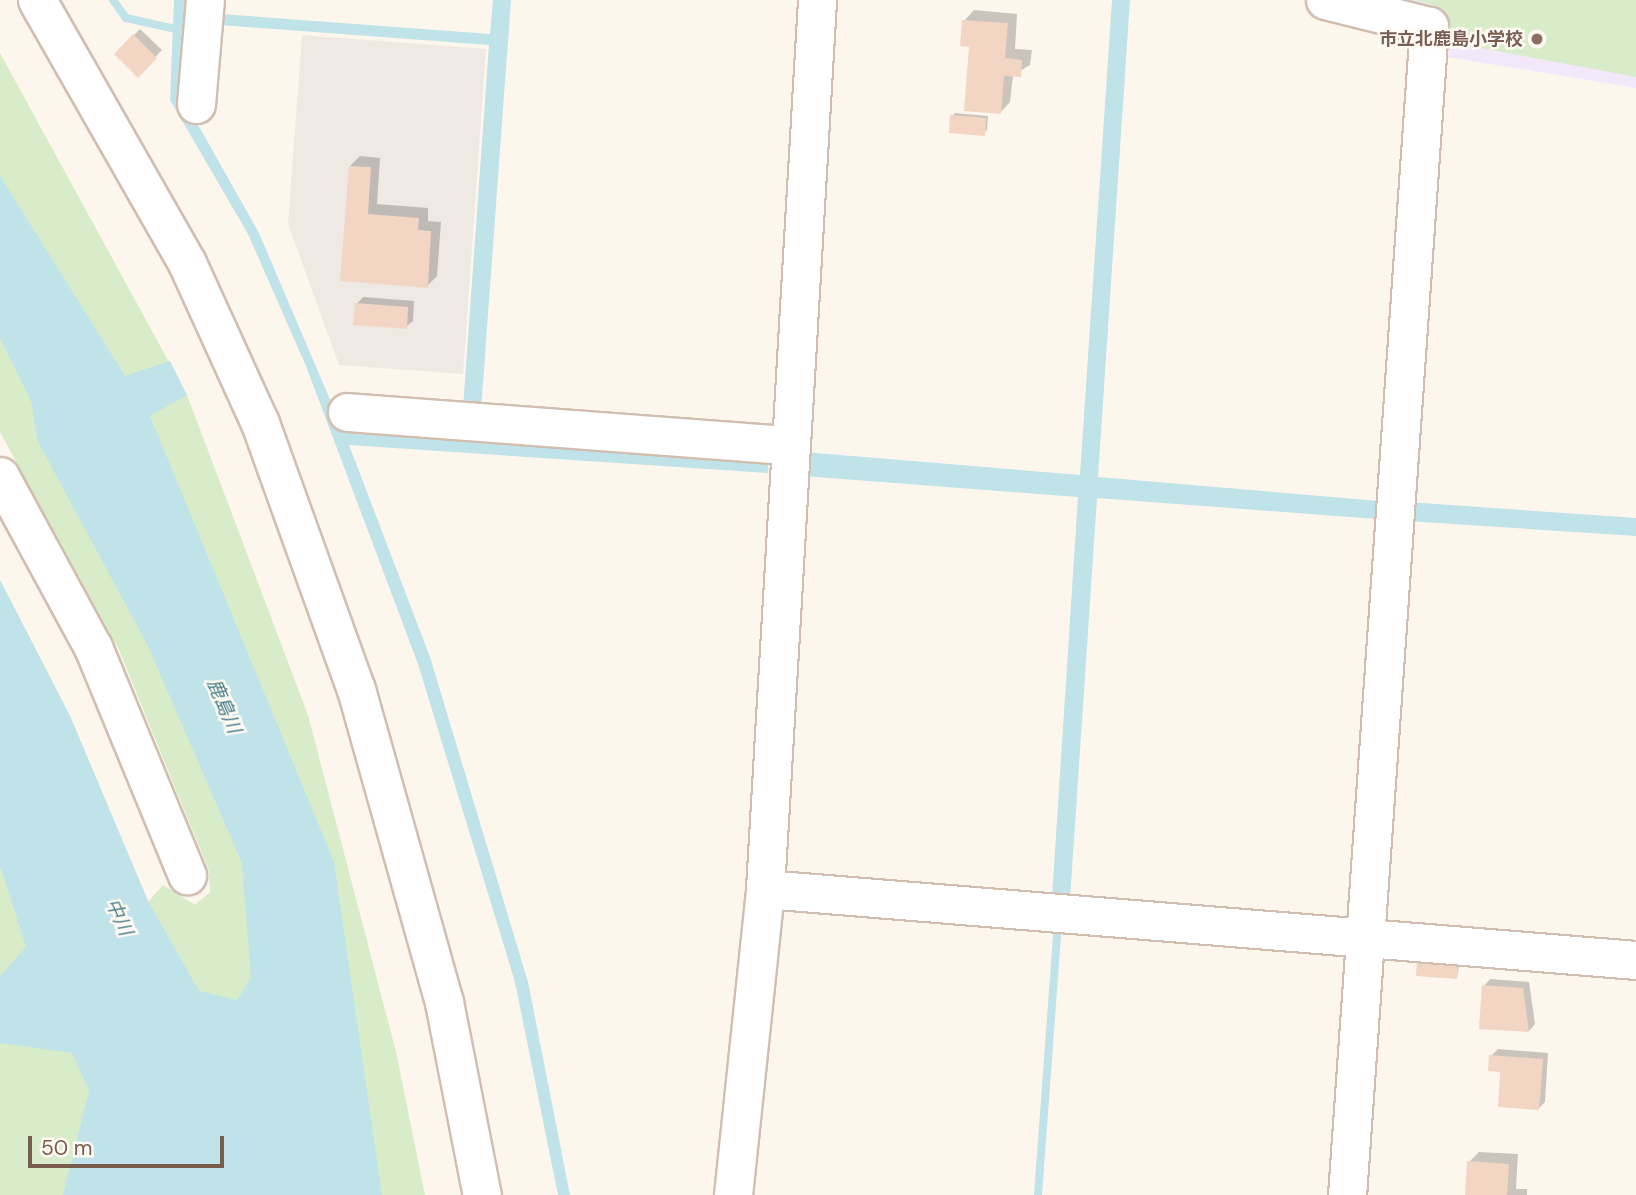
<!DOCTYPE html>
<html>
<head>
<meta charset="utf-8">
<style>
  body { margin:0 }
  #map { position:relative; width:1636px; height:1195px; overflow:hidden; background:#fdf6ec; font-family:"DM Sans","Noto Sans JP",sans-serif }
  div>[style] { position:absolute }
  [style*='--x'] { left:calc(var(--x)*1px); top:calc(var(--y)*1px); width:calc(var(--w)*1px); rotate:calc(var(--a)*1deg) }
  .industrial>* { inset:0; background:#efe9e4 }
  .education>* { inset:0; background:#f3e8fa }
  .green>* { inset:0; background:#d8ecc9 }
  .water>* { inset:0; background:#bfe3e8 }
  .shadow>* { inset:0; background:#0003 }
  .stream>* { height:8px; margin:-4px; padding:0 4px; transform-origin:4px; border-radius:4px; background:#bfe3e8 }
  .building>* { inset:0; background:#f3d5c3 }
  .roads { filter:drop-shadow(2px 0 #d1beb0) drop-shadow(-2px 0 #d1beb0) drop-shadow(0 2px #d1beb0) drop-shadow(0 -2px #d1beb0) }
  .minor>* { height:37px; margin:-18.5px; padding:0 18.5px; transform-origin:18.5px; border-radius:18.5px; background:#fff }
  .dots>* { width:19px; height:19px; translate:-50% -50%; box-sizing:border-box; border:4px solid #fffaf3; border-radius:50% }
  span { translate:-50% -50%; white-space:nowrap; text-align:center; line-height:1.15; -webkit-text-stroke:5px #fffaf3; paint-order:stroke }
  .education-label { font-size:18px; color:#785e54; font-weight:700 }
  .right { translate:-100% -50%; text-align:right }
  .water-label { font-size:19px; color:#437c86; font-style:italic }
  .scale { position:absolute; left:28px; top:1136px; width:196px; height:32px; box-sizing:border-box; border:4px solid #7a5c4d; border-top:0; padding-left:9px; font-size:21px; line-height:24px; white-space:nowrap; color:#7a5c4d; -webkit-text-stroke:5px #fffaf3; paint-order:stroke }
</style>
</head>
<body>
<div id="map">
  <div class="industrial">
    <div style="clip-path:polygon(302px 35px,486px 49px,463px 374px,339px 365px,288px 224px)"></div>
  </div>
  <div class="education">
    <div style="clip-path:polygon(1349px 0,1636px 0,1636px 88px,1441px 56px)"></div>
  </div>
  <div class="green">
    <div style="clip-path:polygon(1416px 0,1636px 0,1636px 77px,1454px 43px,1439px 7px)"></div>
    <div style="clip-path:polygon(0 53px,187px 395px,308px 715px,396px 1052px,425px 1195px,363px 1195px,325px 875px,0 216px)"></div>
    <div style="clip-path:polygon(0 286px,280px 889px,191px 1195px,0 580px,70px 716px,148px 902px,163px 885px,195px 905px,210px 892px,209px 871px,119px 650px,0 432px)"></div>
    <div style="clip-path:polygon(0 721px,122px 1195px,0 1195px)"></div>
  </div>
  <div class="water">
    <div style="clip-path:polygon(174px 0,192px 0,187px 105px,259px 233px,340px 423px,769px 452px,768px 473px,349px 445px,430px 657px,528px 982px,570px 1195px,558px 1195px,515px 982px,418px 664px,306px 366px,248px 234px,170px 100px)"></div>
    <div style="clip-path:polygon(493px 0,511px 0,481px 410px,463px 408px,489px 45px,220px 25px,221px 14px,490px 34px)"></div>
    <div style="clip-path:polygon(1112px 0,1130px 0,1098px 477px,1379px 501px,1377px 519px,1097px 498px,1070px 899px,1052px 897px,1078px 497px,803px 476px,804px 452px,1080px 475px)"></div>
    <div style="clip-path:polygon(0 176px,125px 376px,170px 361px,187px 395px,150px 416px,334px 862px,382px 1195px,63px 1195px,89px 1091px,72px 1053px,0 1043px,0 976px,26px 947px,0 866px,0 580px,70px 716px,149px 903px,199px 991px,237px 1000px,251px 978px,242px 863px,147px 644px,37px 440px,31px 401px,0 338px)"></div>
    <div style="clip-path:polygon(1408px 502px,1636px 518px,1636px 536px,1407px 521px)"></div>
  </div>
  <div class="shadow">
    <div style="clip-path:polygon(974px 10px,1017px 14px,1015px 49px,1032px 50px,1030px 65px,1013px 75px,1010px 102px,1000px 113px,964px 21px)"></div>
    <div style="clip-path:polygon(140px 29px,162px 50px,138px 75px,116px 54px)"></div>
    <div style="clip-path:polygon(955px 113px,988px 116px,987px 131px,952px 116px)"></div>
    <div style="clip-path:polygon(360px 156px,380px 158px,377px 204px,428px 208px,428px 221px,441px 222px,437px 276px,427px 286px,342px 279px,350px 166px)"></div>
    <div style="clip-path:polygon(363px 297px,414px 301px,413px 321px,406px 327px,357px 304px)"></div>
    <div style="clip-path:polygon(1460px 960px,1457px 977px,1418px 974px)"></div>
    <div style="clip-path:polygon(1490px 979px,1529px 982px,1535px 1024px,1529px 1031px,1484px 986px)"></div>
    <div style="clip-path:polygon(1498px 1049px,1548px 1053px,1545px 1102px,1539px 1108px,1491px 1056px)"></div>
    <div style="clip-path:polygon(1479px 1152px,1518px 1154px,1516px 1189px,1527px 1189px,1527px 1195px,1467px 1195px,1469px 1162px)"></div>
  </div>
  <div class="stream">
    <div style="--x:113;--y:0;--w:22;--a:54"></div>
    <div style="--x:126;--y:18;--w:55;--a:12.5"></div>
    <div style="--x:1038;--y:1195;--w:274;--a:-85.8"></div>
  </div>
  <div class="building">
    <div style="clip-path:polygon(962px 20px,1008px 23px,1005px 58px,1022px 60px,1021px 77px,1004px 76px,1001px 114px,964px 111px,969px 47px,960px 46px)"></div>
    <div style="clip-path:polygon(133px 34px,157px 58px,138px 78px,114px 54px)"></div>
    <div style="clip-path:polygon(950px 115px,986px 118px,985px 136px,949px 133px)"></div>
    <div style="clip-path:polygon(349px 166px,371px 167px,368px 214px,419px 218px,418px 230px,431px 231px,428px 288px,340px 281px)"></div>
    <div style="clip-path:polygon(355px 303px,408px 307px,407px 329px,353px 325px)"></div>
    <div style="clip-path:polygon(1417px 960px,1458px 962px,1457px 979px,1416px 976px)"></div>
    <div style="clip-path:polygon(1482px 985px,1523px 988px,1529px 1032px,1479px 1029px)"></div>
    <div style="clip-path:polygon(1489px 1055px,1543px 1059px,1539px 1110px,1498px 1107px,1500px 1072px,1488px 1071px)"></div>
    <div style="clip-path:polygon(1467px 1161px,1509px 1164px,1507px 1195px,1465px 1195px)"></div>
  </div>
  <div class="roads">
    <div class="minor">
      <div style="--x:37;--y:0;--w:303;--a:60.3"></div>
      <div style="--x:187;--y:263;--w:176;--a:65.5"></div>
      <div style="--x:260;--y:423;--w:283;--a:70.2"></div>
      <div style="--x:356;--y:689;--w:325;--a:74.3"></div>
      <div style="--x:444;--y:1002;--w:197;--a:78.9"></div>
      <div style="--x:1325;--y:0;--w:107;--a:14"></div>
      <div style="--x:1429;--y:26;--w:1172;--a:94.01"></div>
      <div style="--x:196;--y:104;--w:104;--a:-85.1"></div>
      <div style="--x:347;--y:412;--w:445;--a:4.3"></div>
      <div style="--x:0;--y:476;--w:195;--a:61.5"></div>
      <div style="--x:93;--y:647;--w:247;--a:67.6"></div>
      <div style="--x:765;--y:889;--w:874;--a:4.66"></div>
      <div style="--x:733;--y:1195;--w:308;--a:-84"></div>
      <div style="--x:765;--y:889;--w:891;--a:-86.65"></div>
    </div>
  </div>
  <div class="dots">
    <div style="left:1537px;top:39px;background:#8d6e63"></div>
  </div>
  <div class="education-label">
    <span class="right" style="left:1523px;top:39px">市立北鹿島小学校</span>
  </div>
  <div class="water-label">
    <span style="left:224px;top:706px;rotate:67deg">鹿島川</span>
    <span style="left:119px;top:917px;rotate:66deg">中川</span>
  </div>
  <div class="scale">50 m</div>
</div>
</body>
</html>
